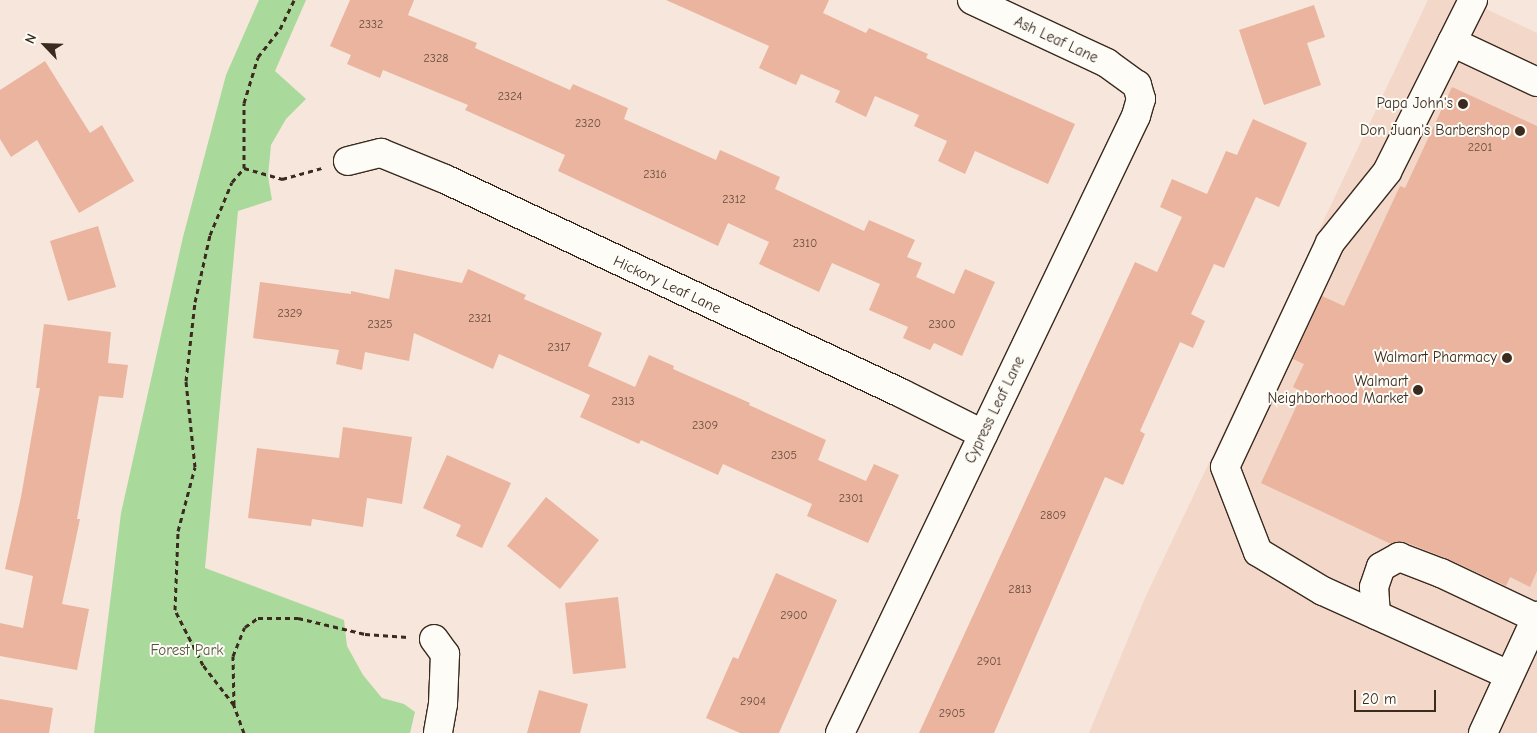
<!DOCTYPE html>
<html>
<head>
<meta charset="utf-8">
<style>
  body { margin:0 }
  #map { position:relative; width:1537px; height:733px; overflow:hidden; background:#f7e6dc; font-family:"Comic Neue",sans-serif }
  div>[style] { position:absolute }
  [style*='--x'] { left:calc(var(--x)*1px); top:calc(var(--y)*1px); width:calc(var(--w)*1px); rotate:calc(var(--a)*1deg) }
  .built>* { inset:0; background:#f3d7c9 }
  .green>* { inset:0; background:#a9da9c }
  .building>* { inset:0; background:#eab49e }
  .path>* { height:3px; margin-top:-1.5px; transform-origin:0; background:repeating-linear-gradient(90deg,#3b2a1e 0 5px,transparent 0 9px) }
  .roads { filter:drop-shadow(1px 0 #3b2a1e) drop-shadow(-1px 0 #3b2a1e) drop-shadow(0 1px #3b2a1e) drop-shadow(0 -1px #3b2a1e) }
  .minor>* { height:28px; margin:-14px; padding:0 14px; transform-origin:14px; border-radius:14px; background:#fdfcf7 }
  .dots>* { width:14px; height:14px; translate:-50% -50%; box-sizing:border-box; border:2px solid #fdfcf7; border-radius:50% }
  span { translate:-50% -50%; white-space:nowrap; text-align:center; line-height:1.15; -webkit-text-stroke:4px #fdfcf7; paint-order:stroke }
  .number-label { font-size:12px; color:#674c3e }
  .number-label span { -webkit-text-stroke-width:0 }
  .street-label { font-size:15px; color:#3b2a1e }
  .poi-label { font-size:15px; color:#3b2a1e }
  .right { translate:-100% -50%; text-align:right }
  .park-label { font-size:15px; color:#56563e }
  .north { position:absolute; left:20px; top:20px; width:50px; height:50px; -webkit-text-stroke:4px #fdfcf7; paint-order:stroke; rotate:294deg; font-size:14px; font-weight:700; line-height:20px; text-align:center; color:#3b2a1e }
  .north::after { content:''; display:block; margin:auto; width:18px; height:22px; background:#3b2a1e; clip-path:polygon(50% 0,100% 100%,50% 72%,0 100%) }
  .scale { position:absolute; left:1354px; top:690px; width:82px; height:22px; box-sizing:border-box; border:2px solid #3b2a1e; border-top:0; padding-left:6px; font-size:15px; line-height:18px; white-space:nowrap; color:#3b2a1e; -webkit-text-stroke:4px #fdfcf7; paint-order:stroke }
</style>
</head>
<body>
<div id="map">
  <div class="built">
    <div style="clip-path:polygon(1428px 0,1467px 0,1537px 33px,1537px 733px,1089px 733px,1145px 598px)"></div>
  </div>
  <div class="green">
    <div style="clip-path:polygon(259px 0,306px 0,275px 71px,306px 99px,286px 119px,271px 145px,268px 176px,272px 200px,238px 211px,205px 568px,344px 620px,347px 646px,363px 675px,382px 698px,404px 704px,415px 712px,410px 733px,94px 733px,121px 513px,183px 237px,226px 75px)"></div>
  </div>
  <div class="building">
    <div style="clip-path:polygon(350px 0,414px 0,408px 15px,477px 43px,475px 48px,570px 90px,573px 84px,628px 108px,624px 119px,716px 160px,720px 150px,780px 177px,775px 189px,864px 231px,869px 220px,915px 240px,907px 257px,922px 263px,916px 277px,954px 294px,965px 269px,995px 282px,962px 356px,934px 343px,930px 350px,903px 338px,908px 327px,869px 310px,880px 284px,832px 263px,819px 292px,759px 264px,769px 242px,728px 223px,718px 246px,558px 171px,565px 155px,465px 110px,468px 105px,383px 70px,380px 78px,347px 64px,351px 55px,330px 46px)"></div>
    <div style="clip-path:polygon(666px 0,829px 0,823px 13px,866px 33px,869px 28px,928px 54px,926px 58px,1075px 124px,1048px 184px,975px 151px,965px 174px,938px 161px,947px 141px,914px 126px,919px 115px,875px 96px,866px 117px,835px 102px,840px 91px,801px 74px,796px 85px,759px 68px,769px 46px)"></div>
    <div style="clip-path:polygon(1314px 5px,1325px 37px,1307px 43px,1321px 85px,1264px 105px,1239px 30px)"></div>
    <div style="clip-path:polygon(45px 61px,90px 133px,102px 125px,134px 181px,79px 213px,37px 140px,11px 157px,0 139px,0 90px)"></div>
    <div style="clip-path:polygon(1452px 87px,1537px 126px,1537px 571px,1530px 587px,1510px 577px,1506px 586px,1448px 559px,1405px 542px,1391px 544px,1261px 483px,1303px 392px,1293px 387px,1304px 364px,1293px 359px,1322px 296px,1344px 306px,1400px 186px,1405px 188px)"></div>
    <div style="clip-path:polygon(1253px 119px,1307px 143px,1279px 207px,1256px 197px,1224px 268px,1214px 264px,1191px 314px,1205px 321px,1193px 348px,1180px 342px,1140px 431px,1145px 434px,1123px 485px,1105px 477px,994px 733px,919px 733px,1135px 262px,1157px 272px,1182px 217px,1160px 207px,1172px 179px,1207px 194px,1226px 151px,1237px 155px)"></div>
    <div style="clip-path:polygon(98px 226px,116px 287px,68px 301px,50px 241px)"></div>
    <div style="clip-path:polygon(395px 269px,462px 283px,468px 269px,526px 295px,524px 299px,602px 333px,588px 366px,635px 387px,649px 355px,674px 366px,673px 369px,750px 403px,749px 405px,826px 440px,818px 460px,866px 481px,874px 464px,899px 475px,868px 543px,807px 516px,812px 504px,723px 464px,718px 475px,641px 440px,639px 444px,580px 417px,590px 395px,499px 354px,493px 369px,414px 333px,409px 361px,365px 352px,362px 370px,336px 364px,339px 350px,253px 338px,260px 282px,351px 294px,351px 291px,389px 299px)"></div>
    <div style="clip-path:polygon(44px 324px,111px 332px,108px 363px,128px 365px,123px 398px,99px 396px,77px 519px,80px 519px,62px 604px,89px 609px,77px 670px,0 656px,0 623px,23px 628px,33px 576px,5px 569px,21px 497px,40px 388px,36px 388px)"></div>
    <div style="clip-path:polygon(343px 427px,412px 437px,402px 504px,367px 498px,363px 527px,312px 519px,311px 526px,248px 518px,257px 448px,339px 458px)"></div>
    <div style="clip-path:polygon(447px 455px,511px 483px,482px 548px,456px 536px,461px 525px,423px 508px)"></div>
    <div style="clip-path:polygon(546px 497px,599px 540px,560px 589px,507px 546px)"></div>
    <div style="clip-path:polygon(776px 573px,837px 600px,779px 733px,740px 733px,706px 718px,733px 657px,738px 659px)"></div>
    <div style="clip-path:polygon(618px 597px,626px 668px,573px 674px,565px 603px)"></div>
    <div style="clip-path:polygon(539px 690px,588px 704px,580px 733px,527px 733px)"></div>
    <div style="clip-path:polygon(0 699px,53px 708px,49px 733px,0 733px)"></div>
  </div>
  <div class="path">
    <div style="--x:244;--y:168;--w:40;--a:16"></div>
    <div style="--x:282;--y:179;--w:41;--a:-15.4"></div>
    <div style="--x:234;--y:705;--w:49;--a:-91.2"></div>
    <div style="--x:233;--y:656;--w:31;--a:-68"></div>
    <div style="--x:245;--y:627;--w:16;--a:-35"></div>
    <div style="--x:258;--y:618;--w:40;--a:0"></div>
    <div style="--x:298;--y:618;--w:69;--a:13.4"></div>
    <div style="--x:365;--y:634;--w:43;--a:4"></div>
    <div style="--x:244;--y:733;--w:30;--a:-110"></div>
    <div style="--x:234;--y:705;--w:51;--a:-127.8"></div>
    <div style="--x:203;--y:665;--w:62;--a:-117"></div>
    <div style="--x:175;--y:610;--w:79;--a:-87.8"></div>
    <div style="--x:178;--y:531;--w:66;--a:-75.1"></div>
    <div style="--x:195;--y:467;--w:86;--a:-96"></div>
    <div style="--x:186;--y:381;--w:80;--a:-83.5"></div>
    <div style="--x:195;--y:302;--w:69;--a:-77.4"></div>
    <div style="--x:210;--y:235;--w:57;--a:-67.5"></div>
    <div style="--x:232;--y:182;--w:18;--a:-49"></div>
    <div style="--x:244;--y:168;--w:65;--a:-90"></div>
    <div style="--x:244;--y:103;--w:48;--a:-73.1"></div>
    <div style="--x:258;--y:57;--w:36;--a:-52"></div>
    <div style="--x:280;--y:29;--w:32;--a:-64"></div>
  </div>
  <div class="roads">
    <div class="minor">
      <div style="--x:1473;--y:0;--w:192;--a:116.6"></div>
      <div style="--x:1387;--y:172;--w:91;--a:128.8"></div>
      <div style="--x:1330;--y:243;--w:247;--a:115.1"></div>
      <div style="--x:1225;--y:467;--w:91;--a:68.8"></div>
      <div style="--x:1258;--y:552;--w:76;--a:31"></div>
      <div style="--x:1323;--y:591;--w:204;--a:24.3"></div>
      <div style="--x:1452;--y:42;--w:94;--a:25.2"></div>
      <div style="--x:348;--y:161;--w:34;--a:-14"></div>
      <div style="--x:381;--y:153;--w:69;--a:22.1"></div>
      <div style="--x:445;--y:179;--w:504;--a:25.14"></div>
      <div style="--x:901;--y:393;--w:92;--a:26.6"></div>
      <div style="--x:1376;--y:615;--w:28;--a:-94"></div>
      <div style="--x:1374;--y:587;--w:21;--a:-71"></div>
      <div style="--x:1381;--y:567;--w:21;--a:-29"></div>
      <div style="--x:1399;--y:557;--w:45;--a:20.9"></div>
      <div style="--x:1441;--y:573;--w:105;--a:25.3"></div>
      <div style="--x:434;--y:639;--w:19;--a:54"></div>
      <div style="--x:445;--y:654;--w:50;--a:92.3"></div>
      <div style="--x:443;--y:704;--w:29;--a:100"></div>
      <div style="--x:840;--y:733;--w:684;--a:-64.37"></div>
      <div style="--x:1136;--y:116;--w:18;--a:-74"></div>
      <div style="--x:1141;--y:99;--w:15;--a:-106"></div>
      <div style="--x:1137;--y:85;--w:37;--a:-144"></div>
      <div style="--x:1107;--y:63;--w:149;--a:-155"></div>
      <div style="--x:1483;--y:733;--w:129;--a:-65.2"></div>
    </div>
  </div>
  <div class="dots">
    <div style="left:1463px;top:104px;background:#3b2a1e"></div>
    <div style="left:1520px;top:131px;background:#3b2a1e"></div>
    <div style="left:1507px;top:358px;background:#3b2a1e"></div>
    <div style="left:1418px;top:390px;background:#3b2a1e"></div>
  </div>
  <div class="number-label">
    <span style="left:371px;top:25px">2332</span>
    <span style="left:436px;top:59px">2328</span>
    <span style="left:510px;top:97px">2324</span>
    <span style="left:588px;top:124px">2320</span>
    <span style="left:1480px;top:148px">2201</span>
    <span style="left:655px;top:175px">2316</span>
    <span style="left:734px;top:200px">2312</span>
    <span style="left:805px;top:244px">2310</span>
    <span style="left:290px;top:314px">2329</span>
    <span style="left:480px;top:319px">2321</span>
    <span style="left:380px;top:325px">2325</span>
    <span style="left:942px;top:325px">2300</span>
    <span style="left:559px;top:348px">2317</span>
    <span style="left:623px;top:402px">2313</span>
    <span style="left:705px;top:426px">2309</span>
    <span style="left:784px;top:456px">2305</span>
    <span style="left:851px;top:499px">2301</span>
    <span style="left:1053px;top:516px">2809</span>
    <span style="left:1020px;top:590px">2813</span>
    <span style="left:794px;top:616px">2900</span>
    <span style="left:989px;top:662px">2901</span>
    <span style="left:753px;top:702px">2904</span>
    <span style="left:952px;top:714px">2905</span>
  </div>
  <div class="street-label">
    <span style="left:1056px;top:40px;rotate:25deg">Ash Leaf Lane</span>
    <span style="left:667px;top:285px;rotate:25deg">Hickory Leaf Lane</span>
    <span style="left:995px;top:410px;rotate:-64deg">Cypress Leaf Lane</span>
  </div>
  <div class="poi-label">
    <span class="right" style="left:1453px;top:104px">Papa John's</span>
    <span class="right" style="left:1510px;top:131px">Don Juan's Barbershop</span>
    <span class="right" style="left:1497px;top:358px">Walmart Pharmacy</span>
    <span class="right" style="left:1408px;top:390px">Walmart<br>Neighborhood Market</span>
  </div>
  <div class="park-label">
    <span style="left:187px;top:651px">Forest Park</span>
  </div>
  <div class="north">N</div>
  <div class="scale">20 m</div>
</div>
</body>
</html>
